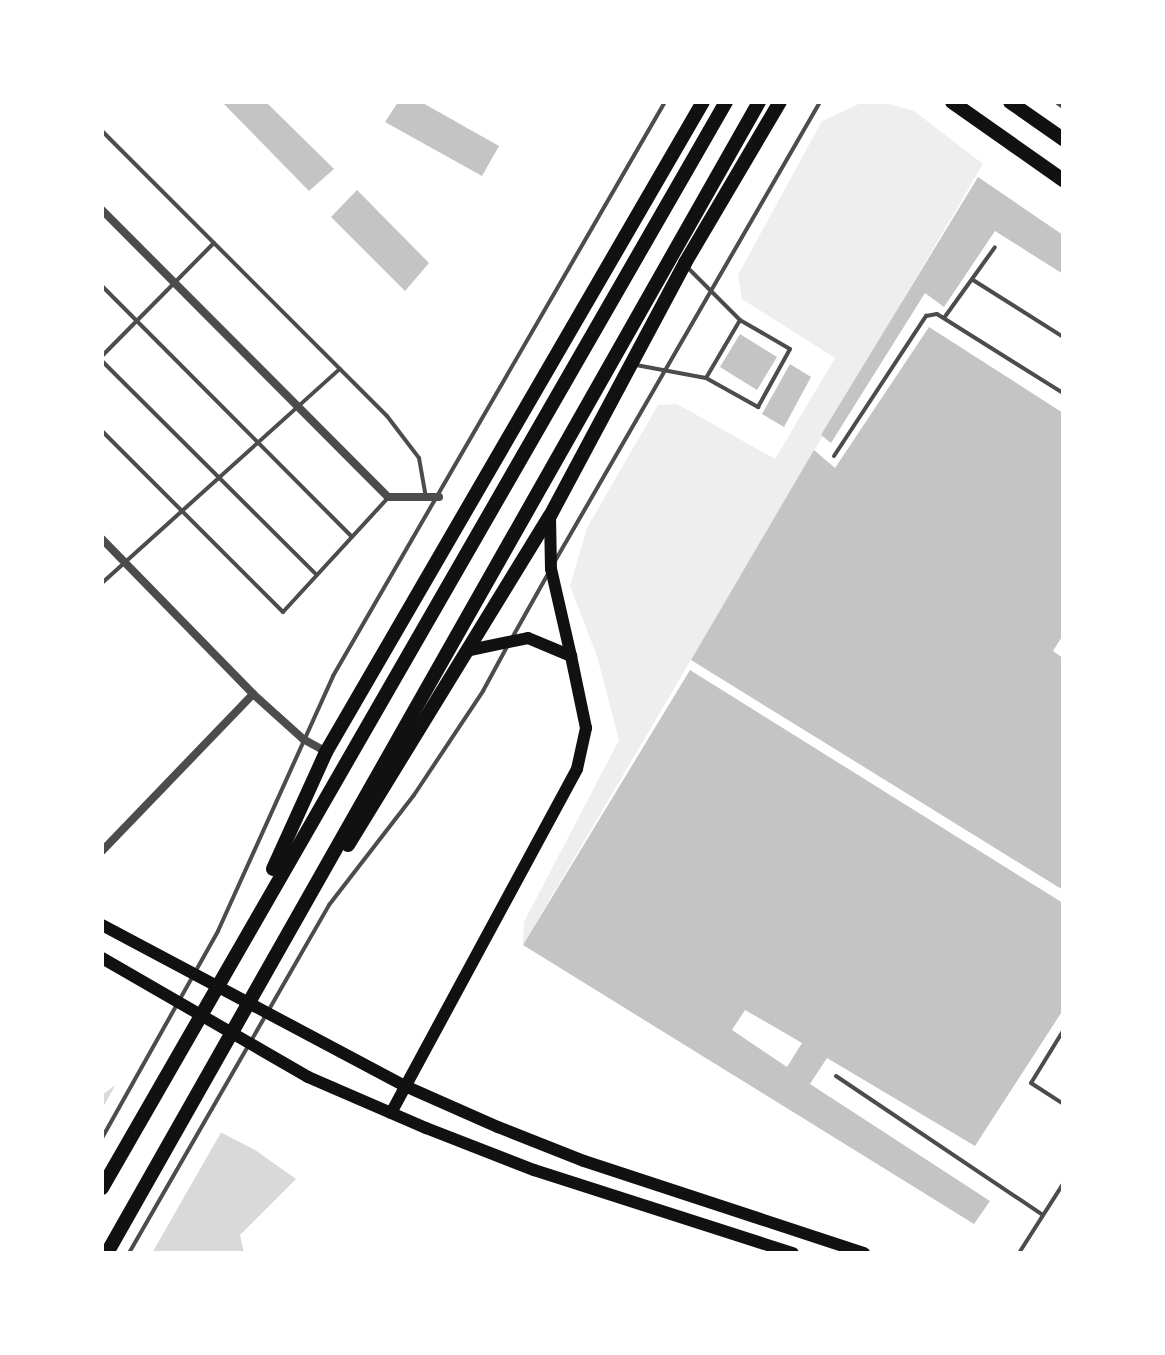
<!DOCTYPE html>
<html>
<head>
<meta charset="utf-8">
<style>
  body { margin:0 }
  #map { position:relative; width:1165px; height:1355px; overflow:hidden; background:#fff; font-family:"Exo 2",sans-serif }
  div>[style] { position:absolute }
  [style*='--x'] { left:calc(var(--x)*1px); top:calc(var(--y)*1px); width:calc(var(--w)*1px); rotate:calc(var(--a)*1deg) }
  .green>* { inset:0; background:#eee }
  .water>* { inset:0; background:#d9d9d9 }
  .pier>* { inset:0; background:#fff }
  .building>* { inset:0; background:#c4c4c4 }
  .service>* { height:4px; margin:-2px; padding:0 2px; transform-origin:2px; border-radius:2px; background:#4c4c4c }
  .minor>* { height:8px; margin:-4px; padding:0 4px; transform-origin:4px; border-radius:4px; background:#4c4c4c }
  .secondary>* { height:12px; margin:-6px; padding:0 6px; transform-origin:6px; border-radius:6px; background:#111 }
  .primary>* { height:14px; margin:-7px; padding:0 7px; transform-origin:7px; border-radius:7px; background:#111 }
  .trunk>* { height:14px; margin:-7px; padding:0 7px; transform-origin:7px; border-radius:7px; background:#111 }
  span { translate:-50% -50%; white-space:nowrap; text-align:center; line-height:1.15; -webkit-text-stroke:6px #fff; paint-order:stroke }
  .frame { position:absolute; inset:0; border:104px solid #fff; pointer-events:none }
</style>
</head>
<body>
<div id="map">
  <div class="green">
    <div style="clip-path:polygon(863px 102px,882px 102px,914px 111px,983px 164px,523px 945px,524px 922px,619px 740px,597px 656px,570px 586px,587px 528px,658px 405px,677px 404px,775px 459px,835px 358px,742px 299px,738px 275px,822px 121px)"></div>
  </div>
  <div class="water">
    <div style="clip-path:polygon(121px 1081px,255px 1150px,296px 1179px,240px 1235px,244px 1253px,102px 1253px,102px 1095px)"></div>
  </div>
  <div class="pier">
    <div style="clip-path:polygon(120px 1077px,223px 1129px,152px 1253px,102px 1253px,102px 1109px)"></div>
  </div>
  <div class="building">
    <div style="clip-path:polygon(222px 102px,266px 102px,334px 169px,309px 191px)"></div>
    <div style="clip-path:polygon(398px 102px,421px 102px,499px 146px,482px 176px,385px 122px)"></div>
    <div style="clip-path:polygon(978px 177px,1063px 235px,1063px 274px,995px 231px,944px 307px,925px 293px,831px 443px,821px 435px)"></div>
    <div style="clip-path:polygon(357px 190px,429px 263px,405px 291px,331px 217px)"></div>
    <div style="clip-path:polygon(929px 327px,1063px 413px,1063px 635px,1053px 651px,1063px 658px,1063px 890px,691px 660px,814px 450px,835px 468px)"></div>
    <div style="clip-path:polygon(740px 334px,777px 357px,757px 390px,720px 367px)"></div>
    <div style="clip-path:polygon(790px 364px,811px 377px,784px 427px,762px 414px)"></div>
    <div style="clip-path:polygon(evenodd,690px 670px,1063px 903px,1063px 1010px,975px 1146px,827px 1058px,810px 1084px,990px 1201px,974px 1224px,523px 945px,690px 670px,745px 1010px,802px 1043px,787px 1067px,732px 1030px,745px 1010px)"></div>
  </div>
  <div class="service">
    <div style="--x:1056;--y:102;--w:9;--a:36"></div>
    <div style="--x:102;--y:131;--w:403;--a:45"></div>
    <div style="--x:387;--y:416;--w:53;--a:52.7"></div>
    <div style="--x:419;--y:458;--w:40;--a:80"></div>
    <div style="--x:973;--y:280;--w:107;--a:32.3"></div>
    <div style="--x:102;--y:286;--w:354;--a:45.1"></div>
    <div style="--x:944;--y:318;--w:87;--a:-54.3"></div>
    <div style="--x:102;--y:356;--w:159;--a:-45.3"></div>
    <div style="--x:102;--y:361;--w:303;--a:44.9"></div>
    <div style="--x:636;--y:365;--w:71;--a:10.5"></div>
    <div style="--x:706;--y:378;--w:67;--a:-59.6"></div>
    <div style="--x:740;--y:320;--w:76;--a:-135"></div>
    <div style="--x:706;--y:378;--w:60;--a:29.1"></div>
    <div style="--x:758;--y:407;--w:66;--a:-61.1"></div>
    <div style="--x:790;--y:349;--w:58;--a:-149.9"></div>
    <div style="--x:102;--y:431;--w:256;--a:45"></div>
    <div style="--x:283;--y:612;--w:154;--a:-47.4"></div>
    <div style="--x:834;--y:456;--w:168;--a:-56.7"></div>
    <div style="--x:926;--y:316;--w:11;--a:-10"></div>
    <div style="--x:937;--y:314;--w:149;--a:32.1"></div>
    <div style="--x:555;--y:561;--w:530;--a:-60"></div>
    <div style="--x:102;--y:583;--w:320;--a:-42"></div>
    <div style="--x:512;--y:638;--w:76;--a:-60.7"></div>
    <div style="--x:1063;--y:1031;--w:61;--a:121.6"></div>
    <div style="--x:1031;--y:1083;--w:38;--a:33"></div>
    <div style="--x:836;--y:1076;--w:249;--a:33.9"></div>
    <div style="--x:102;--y:1138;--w:237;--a:-60.7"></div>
    <div style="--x:218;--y:931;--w:280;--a:-65.7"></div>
    <div style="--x:333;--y:676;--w:663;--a:-59.96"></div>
    <div style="--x:129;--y:1253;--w:401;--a:-60.1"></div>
    <div style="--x:329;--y:905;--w:139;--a:-52.3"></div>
    <div style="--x:414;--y:795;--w:125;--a:-56.4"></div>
    <div style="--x:483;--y:691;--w:52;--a:-61.5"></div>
    <div style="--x:1019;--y:1253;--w:82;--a:-57.5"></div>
  </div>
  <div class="minor">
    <div style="--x:102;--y:210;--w:405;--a:45.1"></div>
    <div style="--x:388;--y:497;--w:51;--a:0"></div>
    <div style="--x:102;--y:539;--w:216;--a:45.7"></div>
    <div style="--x:253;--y:694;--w:67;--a:42"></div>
    <div style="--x:303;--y:739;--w:26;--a:29"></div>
    <div style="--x:102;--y:851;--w:218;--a:-46.1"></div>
  </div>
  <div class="secondary">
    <div style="--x:470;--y:650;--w:59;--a:-11.7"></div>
    <div style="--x:528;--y:638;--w:47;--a:22.7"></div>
    <div style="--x:571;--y:656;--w:89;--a:-102.9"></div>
    <div style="--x:551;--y:569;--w:53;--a:-91.1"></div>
    <div style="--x:102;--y:925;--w:343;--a:28"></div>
    <div style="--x:405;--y:1086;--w:102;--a:23.8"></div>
    <div style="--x:498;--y:1127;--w:92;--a:21.6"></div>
    <div style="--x:584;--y:1161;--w:295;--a:18.2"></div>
    <div style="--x:102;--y:958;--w:238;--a:30"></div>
    <div style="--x:308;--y:1077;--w:129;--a:23.4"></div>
    <div style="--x:426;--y:1128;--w:116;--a:21.3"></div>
    <div style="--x:534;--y:1170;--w:272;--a:17.8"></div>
    <div style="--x:391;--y:1113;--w:391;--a:-61.6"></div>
    <div style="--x:577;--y:769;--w:42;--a:-77.6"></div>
    <div style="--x:586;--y:728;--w:74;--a:-101.8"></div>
  </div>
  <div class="primary">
    <div style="--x:952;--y:102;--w:136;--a:35.1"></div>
    <div style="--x:1010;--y:102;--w:65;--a:34.9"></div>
  </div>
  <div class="trunk">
    <div style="--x:348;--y:845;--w:386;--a:-58.5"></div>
    <div style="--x:550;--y:516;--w:287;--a:-61.9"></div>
    <div style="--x:685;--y:263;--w:187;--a:-59.5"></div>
    <div style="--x:273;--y:869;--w:128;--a:-65.6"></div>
    <div style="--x:326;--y:752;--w:751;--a:-59.89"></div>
    <div style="--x:102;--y:1188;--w:1253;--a:-60.12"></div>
    <div style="--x:107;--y:1253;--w:1323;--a:-60.47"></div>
  </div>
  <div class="frame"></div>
</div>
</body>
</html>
